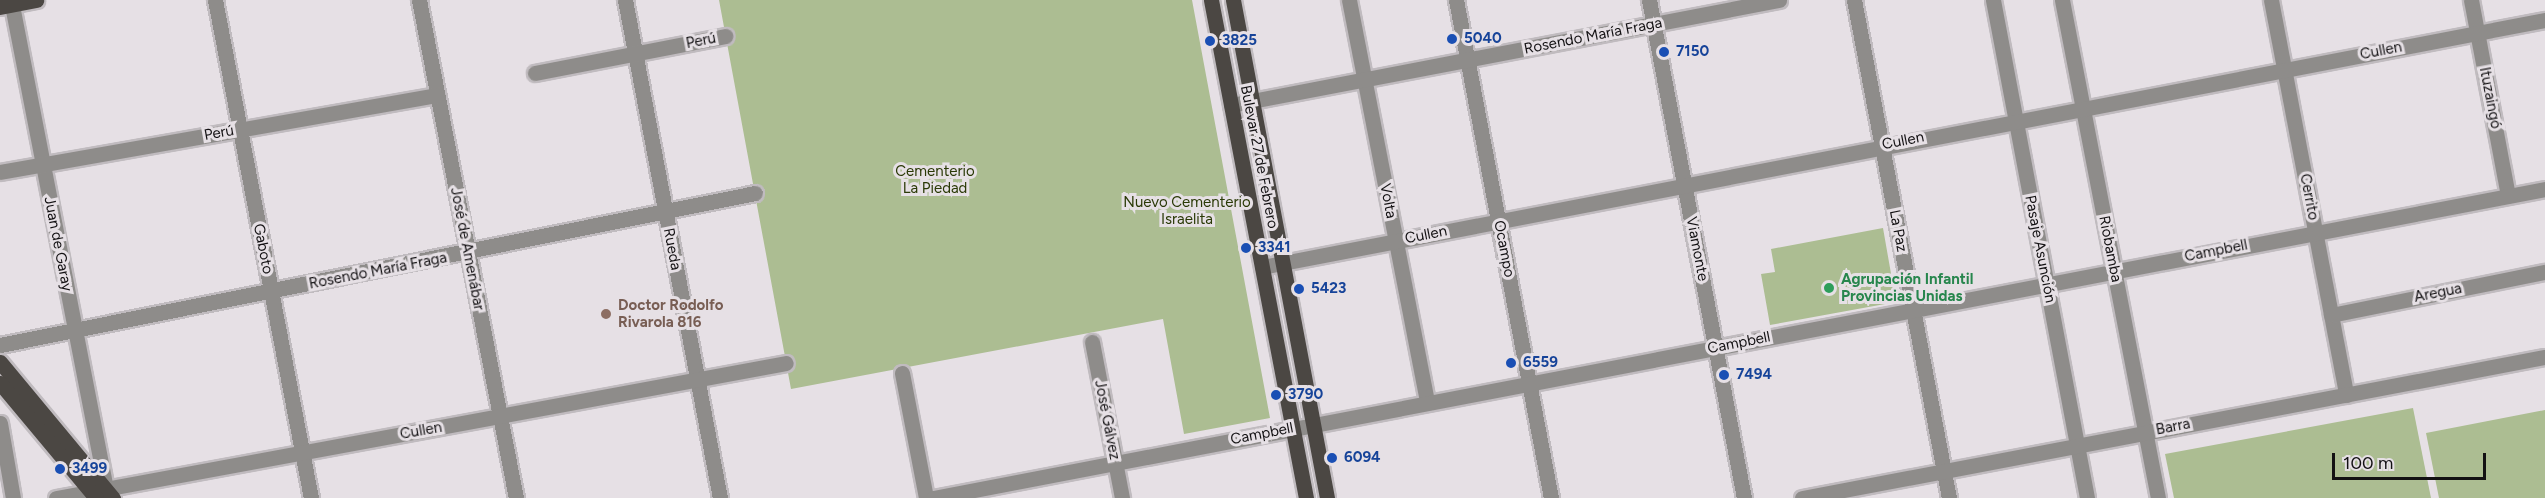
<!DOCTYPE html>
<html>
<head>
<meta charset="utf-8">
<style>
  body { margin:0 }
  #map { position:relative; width:2545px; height:498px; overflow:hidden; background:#e6e0e5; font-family:Figtree,sans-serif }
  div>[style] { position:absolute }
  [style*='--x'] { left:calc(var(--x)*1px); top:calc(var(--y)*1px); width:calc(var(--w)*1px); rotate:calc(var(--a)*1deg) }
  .green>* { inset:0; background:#acbd92 }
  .roads { filter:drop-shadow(2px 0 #c0bbbf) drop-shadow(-2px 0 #c0bbbf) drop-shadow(0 2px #c0bbbf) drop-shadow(0 -2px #c0bbbf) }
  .minor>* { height:15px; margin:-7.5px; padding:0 7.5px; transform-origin:7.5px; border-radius:7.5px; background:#8e8c8a }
  .major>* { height:15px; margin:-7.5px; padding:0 7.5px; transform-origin:7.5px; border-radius:7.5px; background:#4b4743 }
  .dots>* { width:16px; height:16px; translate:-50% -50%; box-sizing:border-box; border:3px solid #e6e0e5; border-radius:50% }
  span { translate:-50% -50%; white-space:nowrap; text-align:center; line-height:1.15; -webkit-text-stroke:6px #e6e0e5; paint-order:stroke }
  .street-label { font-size:15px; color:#131113 }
  .transit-label { font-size:15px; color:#164399; font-weight:700 }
  .left { translate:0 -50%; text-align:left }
  .park-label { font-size:15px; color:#2a3906 }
  .leisure-label { font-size:15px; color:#27864d; font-weight:700 }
  .education-label { font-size:15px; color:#785e54; font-weight:700 }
  .scale { position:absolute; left:2332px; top:453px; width:154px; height:27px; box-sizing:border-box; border:3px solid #131113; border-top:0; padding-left:8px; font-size:18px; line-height:21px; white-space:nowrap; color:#131113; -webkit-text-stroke:4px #e6e0e5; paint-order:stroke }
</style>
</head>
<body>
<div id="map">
  <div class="green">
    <div style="clip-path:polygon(719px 0,1192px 0,1270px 418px,1184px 434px,1163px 319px,791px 389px)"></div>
    <div style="clip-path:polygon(1883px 228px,1896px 302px,1770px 325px,1761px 274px,1775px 272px,1771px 249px)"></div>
    <div style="clip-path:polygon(2413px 408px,2431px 498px,2174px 498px,2165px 454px)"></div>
    <div style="clip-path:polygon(2545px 410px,2545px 498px,2439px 498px,2426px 433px)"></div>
  </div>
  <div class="roads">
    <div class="minor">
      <div style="--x:11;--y:0;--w:498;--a:79"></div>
      <div style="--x:215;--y:0;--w:507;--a:79.09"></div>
      <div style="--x:419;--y:0;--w:507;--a:78.98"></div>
      <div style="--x:625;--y:0;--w:507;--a:79.2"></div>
      <div style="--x:1349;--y:0;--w:409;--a:79"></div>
      <div style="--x:1456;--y:0;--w:507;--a:79.2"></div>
      <div style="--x:1649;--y:0;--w:507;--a:79.2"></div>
      <div style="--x:1854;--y:0;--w:507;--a:79.2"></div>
      <div style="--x:1993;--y:0;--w:507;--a:79.31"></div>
      <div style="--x:2062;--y:0;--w:507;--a:79.09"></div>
      <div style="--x:2271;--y:0;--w:402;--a:79.2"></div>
      <div style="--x:2471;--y:0;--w:199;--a:79.3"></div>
      <div style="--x:535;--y:73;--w:194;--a:-11"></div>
      <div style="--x:1231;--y:105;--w:558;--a:-10.85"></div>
      <div style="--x:0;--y:172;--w:444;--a:-10"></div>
      <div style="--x:1262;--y:267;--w:1307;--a:-10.9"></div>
      <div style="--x:2331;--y:315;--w:218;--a:-11.4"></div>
      <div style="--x:1092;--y:342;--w:159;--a:79.1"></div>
      <div style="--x:0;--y:345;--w:770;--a:-11.38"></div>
      <div style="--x:902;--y:373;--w:127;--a:79.1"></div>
      <div style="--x:0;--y:423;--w:76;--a:80.2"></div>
      <div style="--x:56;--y:498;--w:742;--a:-10.48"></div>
      <div style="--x:933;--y:498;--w:1641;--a:-10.85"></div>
      <div style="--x:1802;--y:498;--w:756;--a:-10.75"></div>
    </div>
    <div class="major">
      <div style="--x:1211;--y:0;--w:507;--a:79.2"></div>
      <div style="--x:1233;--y:0;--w:507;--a:79.31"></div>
      <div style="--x:0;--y:7;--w:37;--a:-11"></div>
      <div style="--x:0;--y:362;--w:177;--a:50.3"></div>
      <div style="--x:0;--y:383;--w:150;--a:50.1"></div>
    </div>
  </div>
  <div class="dots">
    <div style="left:1452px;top:39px;background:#1a4fb4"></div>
    <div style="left:1210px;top:41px;background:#1a4fb4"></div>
    <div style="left:1664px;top:52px;background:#1a4fb4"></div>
    <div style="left:1246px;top:248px;background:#1a4fb4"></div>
    <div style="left:1829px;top:288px;background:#2e9e5b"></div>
    <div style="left:1299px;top:289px;background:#1a4fb4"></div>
    <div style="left:606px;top:314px;background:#8d6e63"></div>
    <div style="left:1511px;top:363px;background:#1a4fb4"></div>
    <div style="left:1724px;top:375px;background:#1a4fb4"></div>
    <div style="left:1276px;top:395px;background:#1a4fb4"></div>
    <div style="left:1332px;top:458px;background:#1a4fb4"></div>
    <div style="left:60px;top:469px;background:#1a4fb4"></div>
  </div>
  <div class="street-label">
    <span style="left:1593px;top:36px;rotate:-11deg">Rosendo María Fraga</span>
    <span style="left:701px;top:41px;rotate:-11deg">Perú</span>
    <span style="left:2381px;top:51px;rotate:-11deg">Cullen</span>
    <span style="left:2490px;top:98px;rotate:79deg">Ituzaingó</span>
    <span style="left:219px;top:133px;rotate:-10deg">Perú</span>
    <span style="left:1903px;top:141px;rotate:-11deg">Cullen</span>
    <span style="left:1259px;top:157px;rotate:79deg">Bulevar 27 de Febrero</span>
    <span style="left:2309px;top:197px;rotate:79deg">Cerrito</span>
    <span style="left:1388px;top:201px;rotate:79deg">Volta</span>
    <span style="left:1898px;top:231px;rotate:79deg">La Paz</span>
    <span style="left:1426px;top:235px;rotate:-11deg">Cullen</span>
    <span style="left:58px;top:244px;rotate:79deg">Juan de Garay</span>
    <span style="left:263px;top:249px;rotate:79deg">Gaboto</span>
    <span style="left:467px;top:249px;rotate:79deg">José de Amenábar</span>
    <span style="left:672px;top:249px;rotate:79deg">Rueda</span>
    <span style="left:1504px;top:249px;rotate:79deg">Ocampo</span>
    <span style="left:1697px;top:249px;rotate:79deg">Viamonte</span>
    <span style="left:2040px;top:249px;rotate:79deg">Pasaje Asunción</span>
    <span style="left:2110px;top:249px;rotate:79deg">Riobamba</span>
    <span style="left:2216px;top:251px;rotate:-11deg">Campbell</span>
    <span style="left:378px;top:271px;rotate:-11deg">Rosendo María Fraga</span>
    <span style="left:2438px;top:293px;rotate:-11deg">Aregua</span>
    <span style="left:1739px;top:343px;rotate:-11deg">Campbell</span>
    <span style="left:1107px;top:420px;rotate:79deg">José Gálvez</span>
    <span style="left:2173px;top:427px;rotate:-11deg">Barra</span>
    <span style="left:421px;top:431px;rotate:-10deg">Cullen</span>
    <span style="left:1262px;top:434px;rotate:-11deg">Campbell</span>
  </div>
  <div class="transit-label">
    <span class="left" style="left:1464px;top:39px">5040</span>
    <span class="left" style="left:1222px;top:41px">3825</span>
    <span class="left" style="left:1676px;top:52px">7150</span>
    <span class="left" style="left:1258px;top:248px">3341</span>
    <span class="left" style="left:1311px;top:289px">5423</span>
    <span class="left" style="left:1523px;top:363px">6559</span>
    <span class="left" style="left:1736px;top:375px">7494</span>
    <span class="left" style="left:1288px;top:395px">3790</span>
    <span class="left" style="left:1344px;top:458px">6094</span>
    <span class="left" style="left:72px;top:469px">3499</span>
  </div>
  <div class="park-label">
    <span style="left:935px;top:180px">Cementerio<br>La Piedad</span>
    <span style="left:1187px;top:211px">Nuevo Cementerio<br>Israelita</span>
  </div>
  <div class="leisure-label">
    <span class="left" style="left:1841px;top:288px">Agrupación Infantil<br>Provincias Unidas</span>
  </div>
  <div class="education-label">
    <span class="left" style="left:618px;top:314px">Doctor Rodolfo<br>Rivarola 816</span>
  </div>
  <div class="scale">100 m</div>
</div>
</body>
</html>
